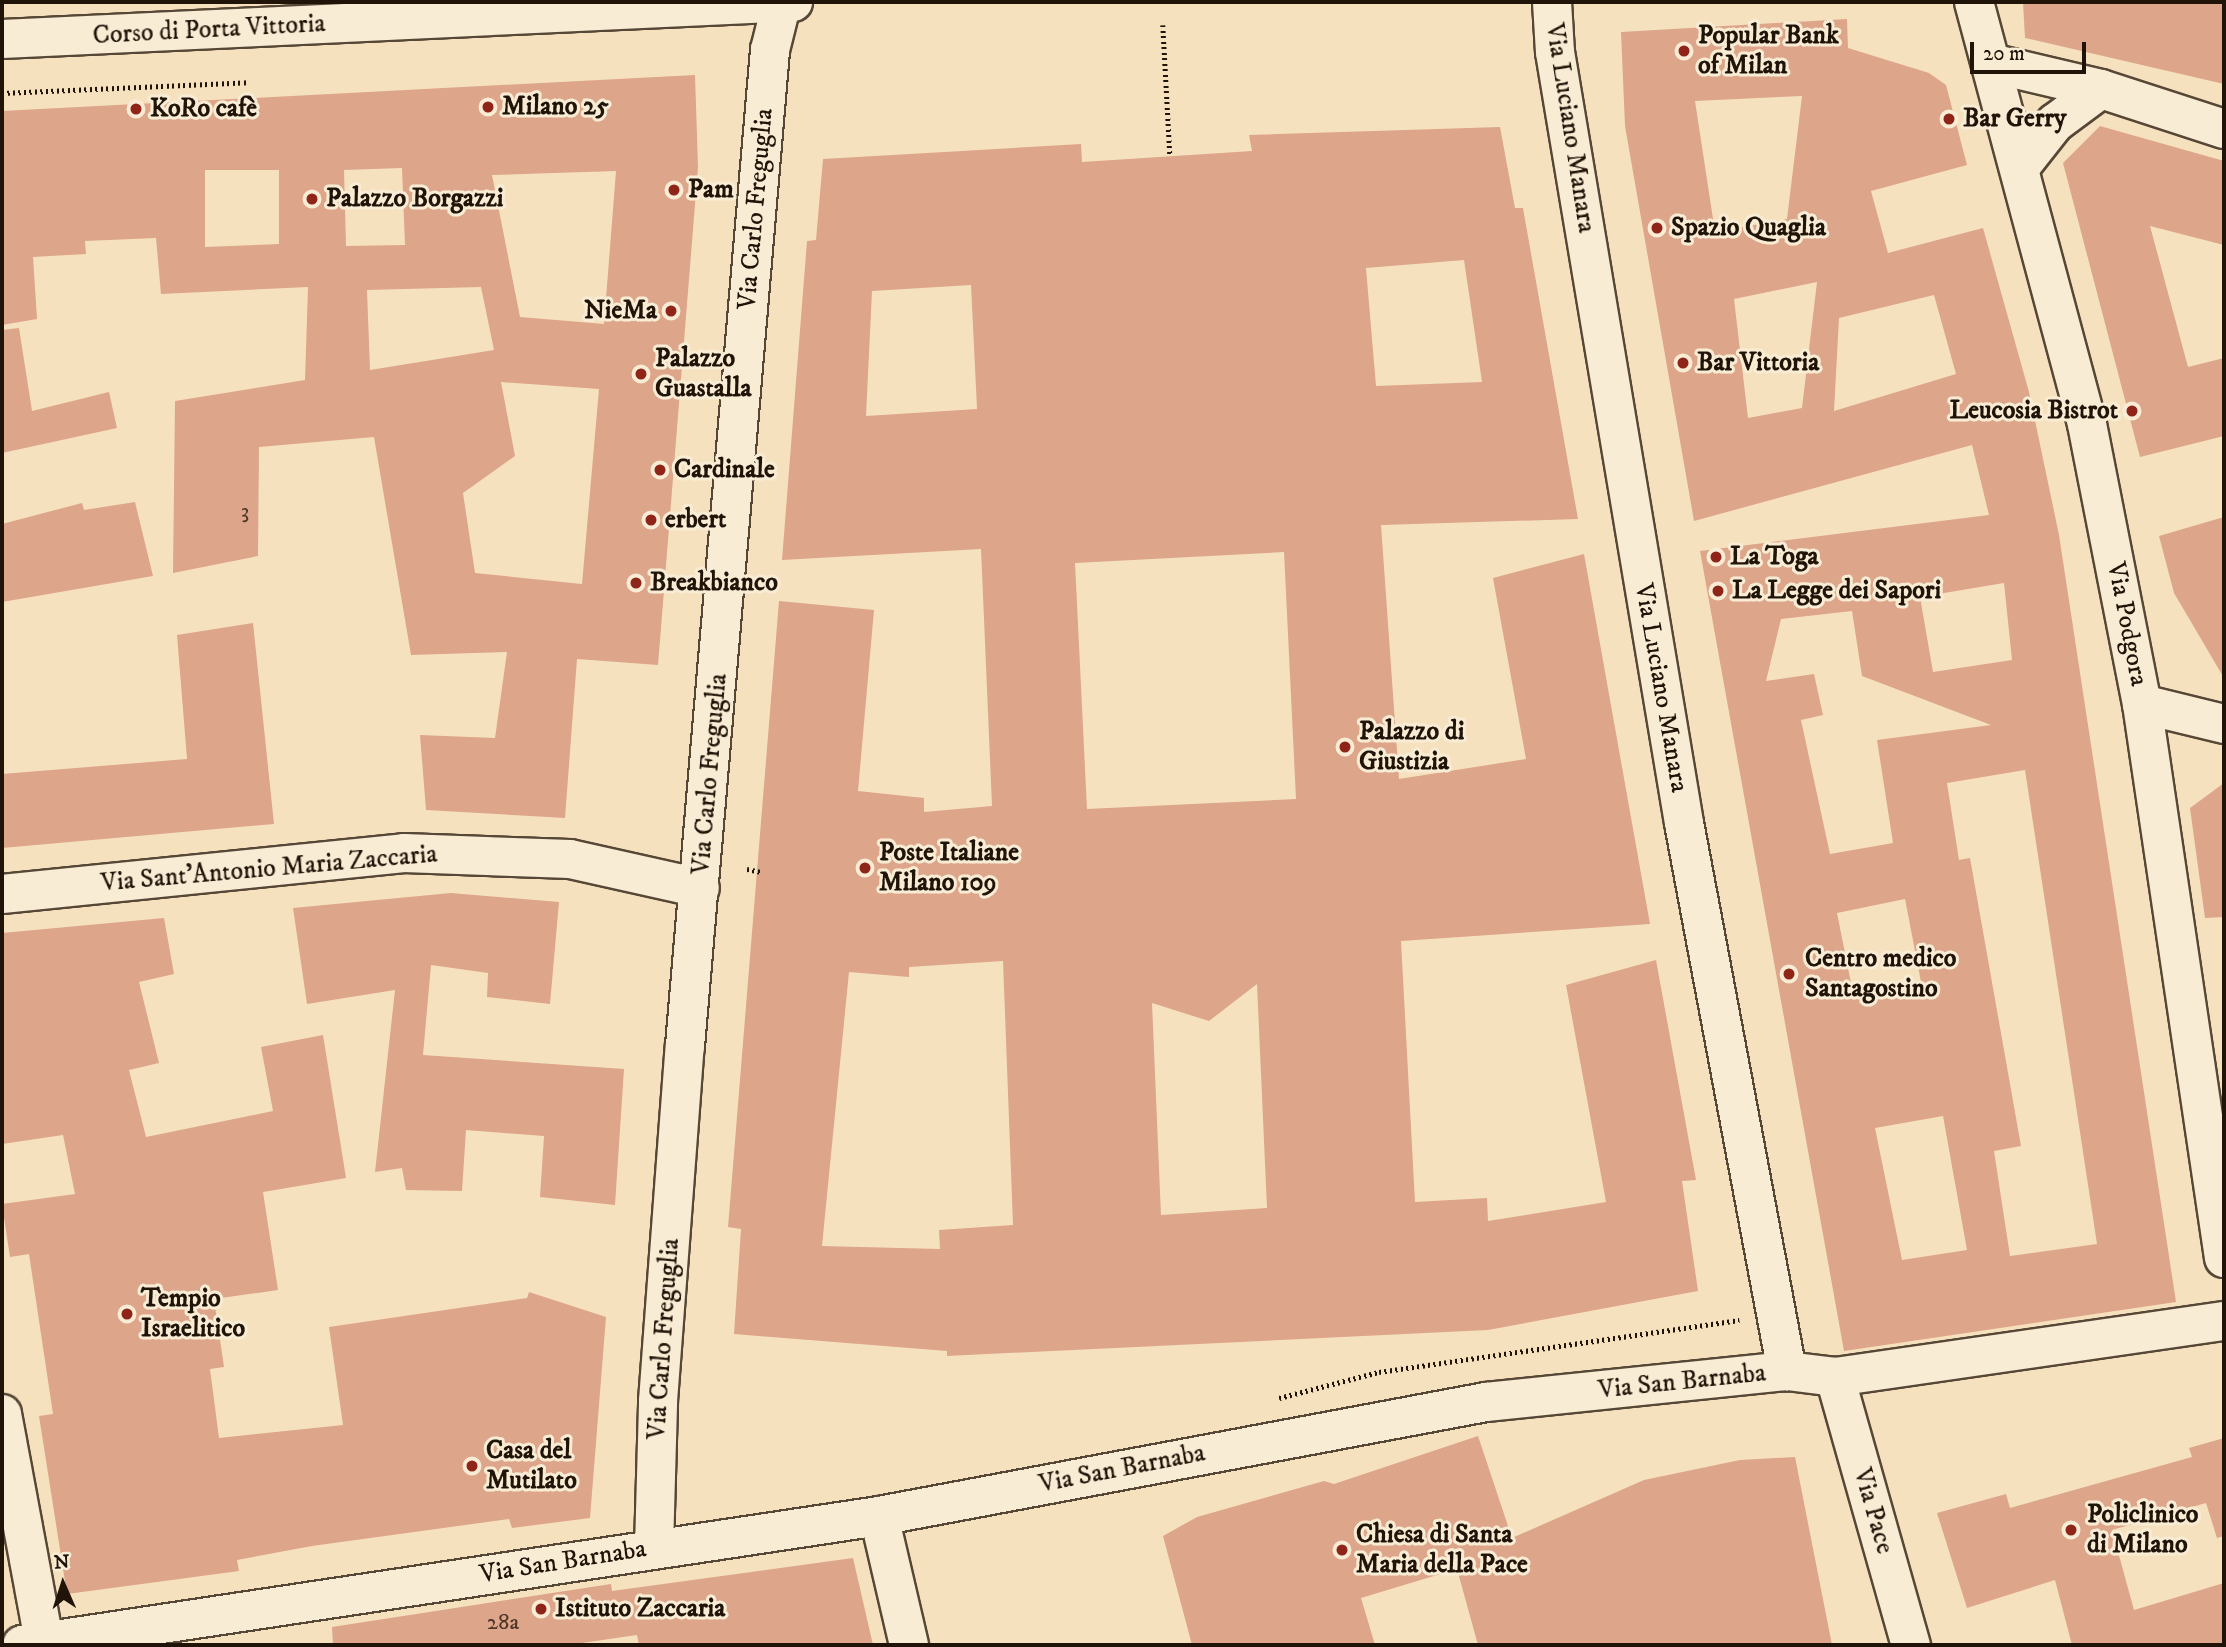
<!DOCTYPE html>
<html>
<head>
<meta charset="utf-8">
<style>
  body { margin:0 }
  #map { position:relative; width:2226px; height:1647px; overflow:hidden; background:#f6e1bf; font-family:"IM FELL DW Pica",serif }
  div>[style] { position:absolute }
  [style*='--x'] { left:calc(var(--x)*1px); top:calc(var(--y)*1px); width:calc(var(--w)*1px); rotate:calc(var(--a)*1deg) }
  .building>* { inset:0; background:#dda58a }
  .path>* { height:4.5px; margin-top:-2.25px; transform-origin:0; background:repeating-linear-gradient(90deg,#201408 0 2px,transparent 0 5.5px) }
  .roads { filter:drop-shadow(2px 0 #564736) drop-shadow(-2px 0 #564736) drop-shadow(0 2px #564736) drop-shadow(0 -2px #564736) }
  .minor>* { height:38px; margin:-19px; padding:0 19px; transform-origin:19px; border-radius:19px; background:#f9ecd5 }
  .tertiary>* { height:38px; margin:-19px; padding:0 19px; transform-origin:19px; border-radius:19px; background:#f9ecd5 }
  .dots>* { width:19px; height:19px; translate:-50% -50%; box-sizing:border-box; border:4px solid #f9ecd5; border-radius:50% }
  span { translate:-50% -50%; white-space:nowrap; text-align:center; line-height:1.15; -webkit-text-stroke:6px #f9ecd5; paint-order:stroke }
  .number-label { font-size:23px; color:#4f3828 }
  .number-label span { -webkit-text-stroke-width:0 }
  .street-label { font-size:26px; color:#201408 }
  .poi-label { font-size:26px; color:#201408; font-weight:700 }
  .left { translate:0 -50%; text-align:left }
  .right { translate:-100% -50%; text-align:right }
  .frame { position:absolute; inset:0; border:4px solid #201408; pointer-events:none }
  .north { position:absolute; left:28px; top:1549px; width:70px; height:70px; -webkit-text-stroke:5px #f9ecd5; paint-order:stroke; rotate:357deg; font-size:19px; font-weight:700; line-height:28px; text-align:center; color:#201408 }
  .north::after { content:''; display:block; margin:auto; width:24px; height:32px; background:#201408; clip-path:polygon(50% 0,100% 100%,50% 72%,0 100%) }
  .scale { position:absolute; left:1970px; top:42px; width:116px; height:32px; box-sizing:border-box; border:4px solid #201408; border-top:0; padding-left:9px; font-size:21px; line-height:24px; white-space:nowrap; color:#201408; -webkit-text-stroke:5px #f9ecd5; paint-order:stroke }
</style>
</head>
<body>
<div id="map">
  <div class="building">
    <div style="clip-path:polygon(2023px 2px,2224px 2px,2224px 84px,2025px 38px)"></div>
    <div style="clip-path:polygon(evenodd,1847px 19px,1848px 48px,1929px 73px,1946px 85px,1967px 165px,1871px 191px,1888px 253px,1983px 228px,2029px 392px,2059px 535px,2176px 1302px,1844px 1351px,1700px 551px,1989px 515px,1972px 445px,1694px 521px,1625px 126px,1621px 32px,1847px 19px,1802px 96px,1787px 219px,1715px 232px,1695px 101px,1802px 96px,1847px 19px,1817px 282px,1802px 408px,1748px 418px,1734px 299px,1817px 282px,1847px 19px,1934px 295px,1956px 374px,1834px 411px,1839px 318px,1934px 295px,1847px 19px,2004px 583px,2012px 660px,1933px 672px,1920px 597px,2004px 583px,1847px 19px,1852px 611px,1862px 676px,1991px 725px,1877px 740px,1893px 843px,1830px 854px,1801px 720px,1823px 715px,1814px 674px,1766px 681px,1781px 619px,1852px 611px,1847px 19px,2025px 770px,2097px 1244px,2010px 1256px,1994px 1151px,2021px 1146px,1970px 858px,1959px 860px,1947px 783px,2025px 770px,1847px 19px,1905px 899px,1921px 982px,1853px 993px,1837px 913px,1905px 899px,1847px 19px,1943px 1116px,1967px 1250px,1902px 1260px,1875px 1128px,1943px 1116px)"></div>
    <div style="clip-path:polygon(evenodd,695px 75px,698px 167px,658px 665px,577px 659px,565px 818px,426px 810px,420px 735px,495px 738px,507px 652px,411px 655px,374px 437px,259px 447px,258px 556px,173px 573px,175px 401px,305px 380px,308px 287px,161px 294px,156px 238px,85px 241px,86px 254px,33px 257px,37px 319px,2px 325px,2px 111px,695px 75px,402px 168px,405px 245px,346px 246px,344px 170px,402px 168px,695px 75px,205px 170px,279px 170px,279px 244px,205px 247px,205px 170px,695px 75px,616px 171px,604px 324px,520px 317px,492px 175px,616px 171px,695px 75px,481px 287px,494px 350px,370px 370px,367px 290px,481px 287px,695px 75px,501px 382px,599px 389px,582px 584px,475px 573px,463px 493px,515px 456px,501px 382px)"></div>
    <div style="clip-path:polygon(2100px 126px,2224px 161px,2224px 245px,2150px 226px,2188px 367px,2224px 358px,2224px 436px,2140px 457px,2063px 163px)"></div>
    <div style="clip-path:polygon(evenodd,1500px 127px,1515px 208px,1523px 208px,1578px 519px,1381px 525px,1399px 779px,1526px 759px,1493px 578px,1584px 554px,1650px 924px,1401px 941px,1415px 1202px,1487px 1198px,1488px 1221px,1606px 1202px,1566px 985px,1656px 960px,1696px 1180px,1682px 1181px,1698px 1291px,1488px 1330px,947px 1356px,947px 1351px,734px 1334px,741px 1229px,728px 1227px,779px 601px,874px 610px,858px 791px,924px 798px,924px 812px,992px 806px,981px 549px,782px 560px,807px 241px,816px 240px,823px 159px,1081px 144px,1082px 162px,1252px 151px,1249px 135px,1500px 127px,1464px 260px,1482px 382px,1376px 386px,1366px 268px,1464px 260px,1500px 127px,971px 285px,977px 409px,866px 416px,872px 291px,971px 285px,1500px 127px,1284px 552px,1296px 799px,1087px 809px,1075px 563px,1284px 552px,1500px 127px,1003px 961px,1013px 1225px,939px 1230px,940px 1249px,822px 1246px,849px 972px,909px 977px,909px 967px,1003px 961px,1500px 127px,1257px 984px,1267px 1208px,1161px 1215px,1152px 1003px,1209px 1021px,1257px 984px)"></div>
    <div style="clip-path:polygon(19px 328px,32px 411px,109px 392px,117px 428px,2px 453px,2px 330px)"></div>
    <div style="clip-path:polygon(135px 502px,153px 576px,2px 602px,2px 524px,82px 503px,84px 510px)"></div>
    <div style="clip-path:polygon(2224px 517px,2224px 678px,2174px 593px,2159px 536px)"></div>
    <div style="clip-path:polygon(253px 623px,274px 824px,2px 848px,2px 774px,187px 759px,177px 635px)"></div>
    <div style="clip-path:polygon(2224px 783px,2224px 917px,2205px 918px,2190px 808px)"></div>
    <div style="clip-path:polygon(451px 893px,559px 902px,550px 1004px,487px 997px,488px 973px,431px 965px,423px 1055px,624px 1069px,615px 1205px,540px 1197px,544px 1136px,466px 1130px,462px 1191px,406px 1190px,402px 1168px,375px 1172px,395px 990px,307px 1004px,293px 908px)"></div>
    <div style="clip-path:polygon(164px 918px,174px 974px,139px 982px,159px 1063px,129px 1070px,146px 1137px,273px 1111px,261px 1047px,323px 1035px,346px 1178px,263px 1192px,278px 1290px,214px 1299px,224px 1367px,210px 1369px,219px 1438px,343px 1425px,329px 1327px,527px 1298px,529px 1292px,606px 1317px,590px 1518px,512px 1528px,509px 1519px,312px 1546px,237px 1560px,239px 1571px,67px 1594px,39px 1416px,53px 1414px,29px 1254px,10px 1257px,2px 1204px,75px 1194px,63px 1135px,2px 1144px,2px 933px)"></div>
    <div style="clip-path:polygon(1478px 1436px,1512px 1538px,1644px 1480px,1740px 1460px,1795px 1457px,1832px 1645px,1478px 1645px,1457px 1569px,1361px 1598px,1375px 1645px,1192px 1645px,1163px 1536px,1197px 1517px,1324px 1481px,1334px 1484px)"></div>
    <div style="clip-path:polygon(2224px 1438px,2224px 1536px,2217px 1538px,2206px 1503px,2112px 1530px,2134px 1610px,2224px 1583px,2224px 1645px,2072px 1645px,2055px 1580px,1967px 1608px,1937px 1513px,2006px 1494px,2010px 1508px,2192px 1457px,2189px 1448px)"></div>
    <div style="clip-path:polygon(853px 1558px,873px 1645px,639px 1645px,637px 1635px,568px 1645px,333px 1645px,332px 1627px,611px 1584px,612px 1591px)"></div>
  </div>
  <div class="path">
    <div style="--x:1163;--y:25;--w:131;--a:86.9"></div>
    <div style="--x:2;--y:93;--w:247;--a:-2.5"></div>
    <div style="--x:747;--y:869;--w:14;--a:12"></div>
    <div style="--x:1279;--y:1398;--w:103;--a:-14.6"></div>
    <div style="--x:1379;--y:1372;--w:364;--a:-8.2"></div>
  </div>
  <div class="roads">
    <div class="minor">
      <div style="--x:1552;--y:2;--w:50;--a:86.6"></div>
      <div style="--x:1555;--y:52;--w:782;--a:80.5"></div>
      <div style="--x:1684;--y:823;--w:558;--a:79.36"></div>
      <div style="--x:1974;--y:2;--w:437;--a:75"></div>
      <div style="--x:2087;--y:424;--w:285;--a:78.9"></div>
      <div style="--x:2142;--y:704;--w:560;--a:81.58"></div>
      <div style="--x:1995;--y:64;--w:109;--a:13.3"></div>
      <div style="--x:2101;--y:89;--w:129;--a:18"></div>
      <div style="--x:2021;--y:166;--w:55;--a:-51.7"></div>
      <div style="--x:2055;--y:123;--w:57;--a:-36.5"></div>
      <div style="--x:2142;--y:704;--w:84;--a:13.7"></div>
      <div style="--x:2;--y:894;--w:404;--a:-5.8"></div>
      <div style="--x:404;--y:853;--w:166;--a:2.1"></div>
      <div style="--x:570;--y:859;--w:133;--a:12.6"></div>
      <div style="--x:1835;--y:1377;--w:279;--a:74.2"></div>
      <div style="--x:2;--y:1414;--w:235;--a:79.5"></div>
      <div style="--x:879;--y:1516;--w:132;--a:76.9"></div>
      <div style="--x:654;--y:1548;--w:147;--a:-88.4"></div>
      <div style="--x:658;--y:1401;--w:356;--a:-85.7"></div>
      <div style="--x:685;--y:1046;--w:1000;--a:-85.12"></div>
      <div style="--x:770;--y:50;--w:49;--a:-76"></div>
      <div style="--x:22;--y:1645;--w:867;--a:-8.56"></div>
      <div style="--x:879;--y:1516;--w:618;--a:-10.64"></div>
      <div style="--x:1486;--y:1402;--w:303;--a:-5.9"></div>
      <div style="--x:1787;--y:1371;--w:48;--a:7.1"></div>
      <div style="--x:1835;--y:1377;--w:393;--a:-8.2"></div>
    </div>
    <div class="tertiary">
      <div style="--x:2;--y:39;--w:792;--a:-2.68"></div>
    </div>
  </div>
  <div class="dots">
    <div style="left:1684px;top:51px;background:#8f2418"></div>
    <div style="left:488px;top:107px;background:#8f2418"></div>
    <div style="left:136px;top:109px;background:#8f2418"></div>
    <div style="left:1949px;top:119px;background:#8f2418"></div>
    <div style="left:674px;top:190px;background:#8f2418"></div>
    <div style="left:312px;top:199px;background:#8f2418"></div>
    <div style="left:1657px;top:228px;background:#8f2418"></div>
    <div style="left:671px;top:311px;background:#8f2418"></div>
    <div style="left:1683px;top:363px;background:#8f2418"></div>
    <div style="left:641px;top:374px;background:#8f2418"></div>
    <div style="left:2132px;top:411px;background:#8f2418"></div>
    <div style="left:660px;top:470px;background:#8f2418"></div>
    <div style="left:651px;top:520px;background:#8f2418"></div>
    <div style="left:1716px;top:557px;background:#8f2418"></div>
    <div style="left:636px;top:583px;background:#8f2418"></div>
    <div style="left:1718px;top:591px;background:#8f2418"></div>
    <div style="left:1345px;top:747px;background:#8f2418"></div>
    <div style="left:865px;top:868px;background:#8f2418"></div>
    <div style="left:1789px;top:974px;background:#8f2418"></div>
    <div style="left:127px;top:1314px;background:#8f2418"></div>
    <div style="left:472px;top:1466px;background:#8f2418"></div>
    <div style="left:2071px;top:1530px;background:#8f2418"></div>
    <div style="left:1342px;top:1550px;background:#8f2418"></div>
    <div style="left:541px;top:1609px;background:#8f2418"></div>
  </div>
  <div class="number-label">
    <span style="left:245px;top:512px">3</span>
    <span style="left:503px;top:1623px">28a</span>
  </div>
  <div class="street-label">
    <span style="left:209px;top:30px;rotate:-3deg">Corso di Porta Vittoria</span>
    <span style="left:1570px;top:128px;rotate:81deg">Via Luciano Manara</span>
    <span style="left:756px;top:209px;rotate:-85deg">Via Carlo Freguglia</span>
    <span style="left:2127px;top:624px;rotate:79deg">Via Podgora</span>
    <span style="left:1661px;top:688px;rotate:80deg">Via Luciano Manara</span>
    <span style="left:710px;top:774px;rotate:-85deg">Via Carlo Freguglia</span>
    <span style="left:269px;top:869px;rotate:-5deg">Via Sant'Antonio Maria Zaccaria</span>
    <span style="left:664px;top:1339px;rotate:-86deg">Via Carlo Freguglia</span>
    <span style="left:1682px;top:1382px;rotate:-6deg">Via San Barnaba</span>
    <span style="left:1122px;top:1469px;rotate:-11deg">Via San Barnaba</span>
    <span style="left:1873px;top:1511px;rotate:74deg">Via Pace</span>
    <span style="left:563px;top:1562px;rotate:-9deg">Via San Barnaba</span>
  </div>
  <div class="poi-label">
    <span class="left" style="left:1698px;top:51px">Popular Bank<br>of Milan</span>
    <span class="left" style="left:502px;top:107px">Milano 25</span>
    <span class="left" style="left:150px;top:109px">KoRo cafè</span>
    <span class="left" style="left:1963px;top:119px">Bar Gerry</span>
    <span class="left" style="left:688px;top:190px">Pam</span>
    <span class="left" style="left:326px;top:199px">Palazzo Borgazzi</span>
    <span class="left" style="left:1671px;top:228px">Spazio Quaglia</span>
    <span class="right" style="left:657px;top:311px">NieMa</span>
    <span class="left" style="left:655px;top:374px">Palazzo<br>Guastalla</span>
    <span class="left" style="left:1697px;top:363px">Bar Vittoria</span>
    <span class="right" style="left:2118px;top:411px">Leucosia Bistrot</span>
    <span class="left" style="left:674px;top:470px">Cardinale</span>
    <span class="left" style="left:665px;top:520px">erbert</span>
    <span class="left" style="left:1730px;top:557px">La Toga</span>
    <span class="left" style="left:650px;top:583px">Breakbianco</span>
    <span class="left" style="left:1732px;top:591px">La Legge dei Sapori</span>
    <span class="left" style="left:1359px;top:747px">Palazzo di<br>Giustizia</span>
    <span class="left" style="left:879px;top:868px">Poste Italiane<br>Milano 109</span>
    <span class="left" style="left:1805px;top:974px">Centro medico<br>Santagostino</span>
    <span class="left" style="left:141px;top:1314px">Tempio<br>Israelitico</span>
    <span class="left" style="left:486px;top:1466px">Casa del<br>Mutilato</span>
    <span class="left" style="left:2087px;top:1530px">Policlinico<br>di Milano</span>
    <span class="left" style="left:1356px;top:1550px">Chiesa di Santa<br>Maria della Pace</span>
    <span class="left" style="left:555px;top:1609px">Istituto Zaccaria</span>
  </div>
  <div class="frame"></div>
  <div class="north">N</div>
  <div class="scale">20 m</div>
</div>
</body>
</html>
